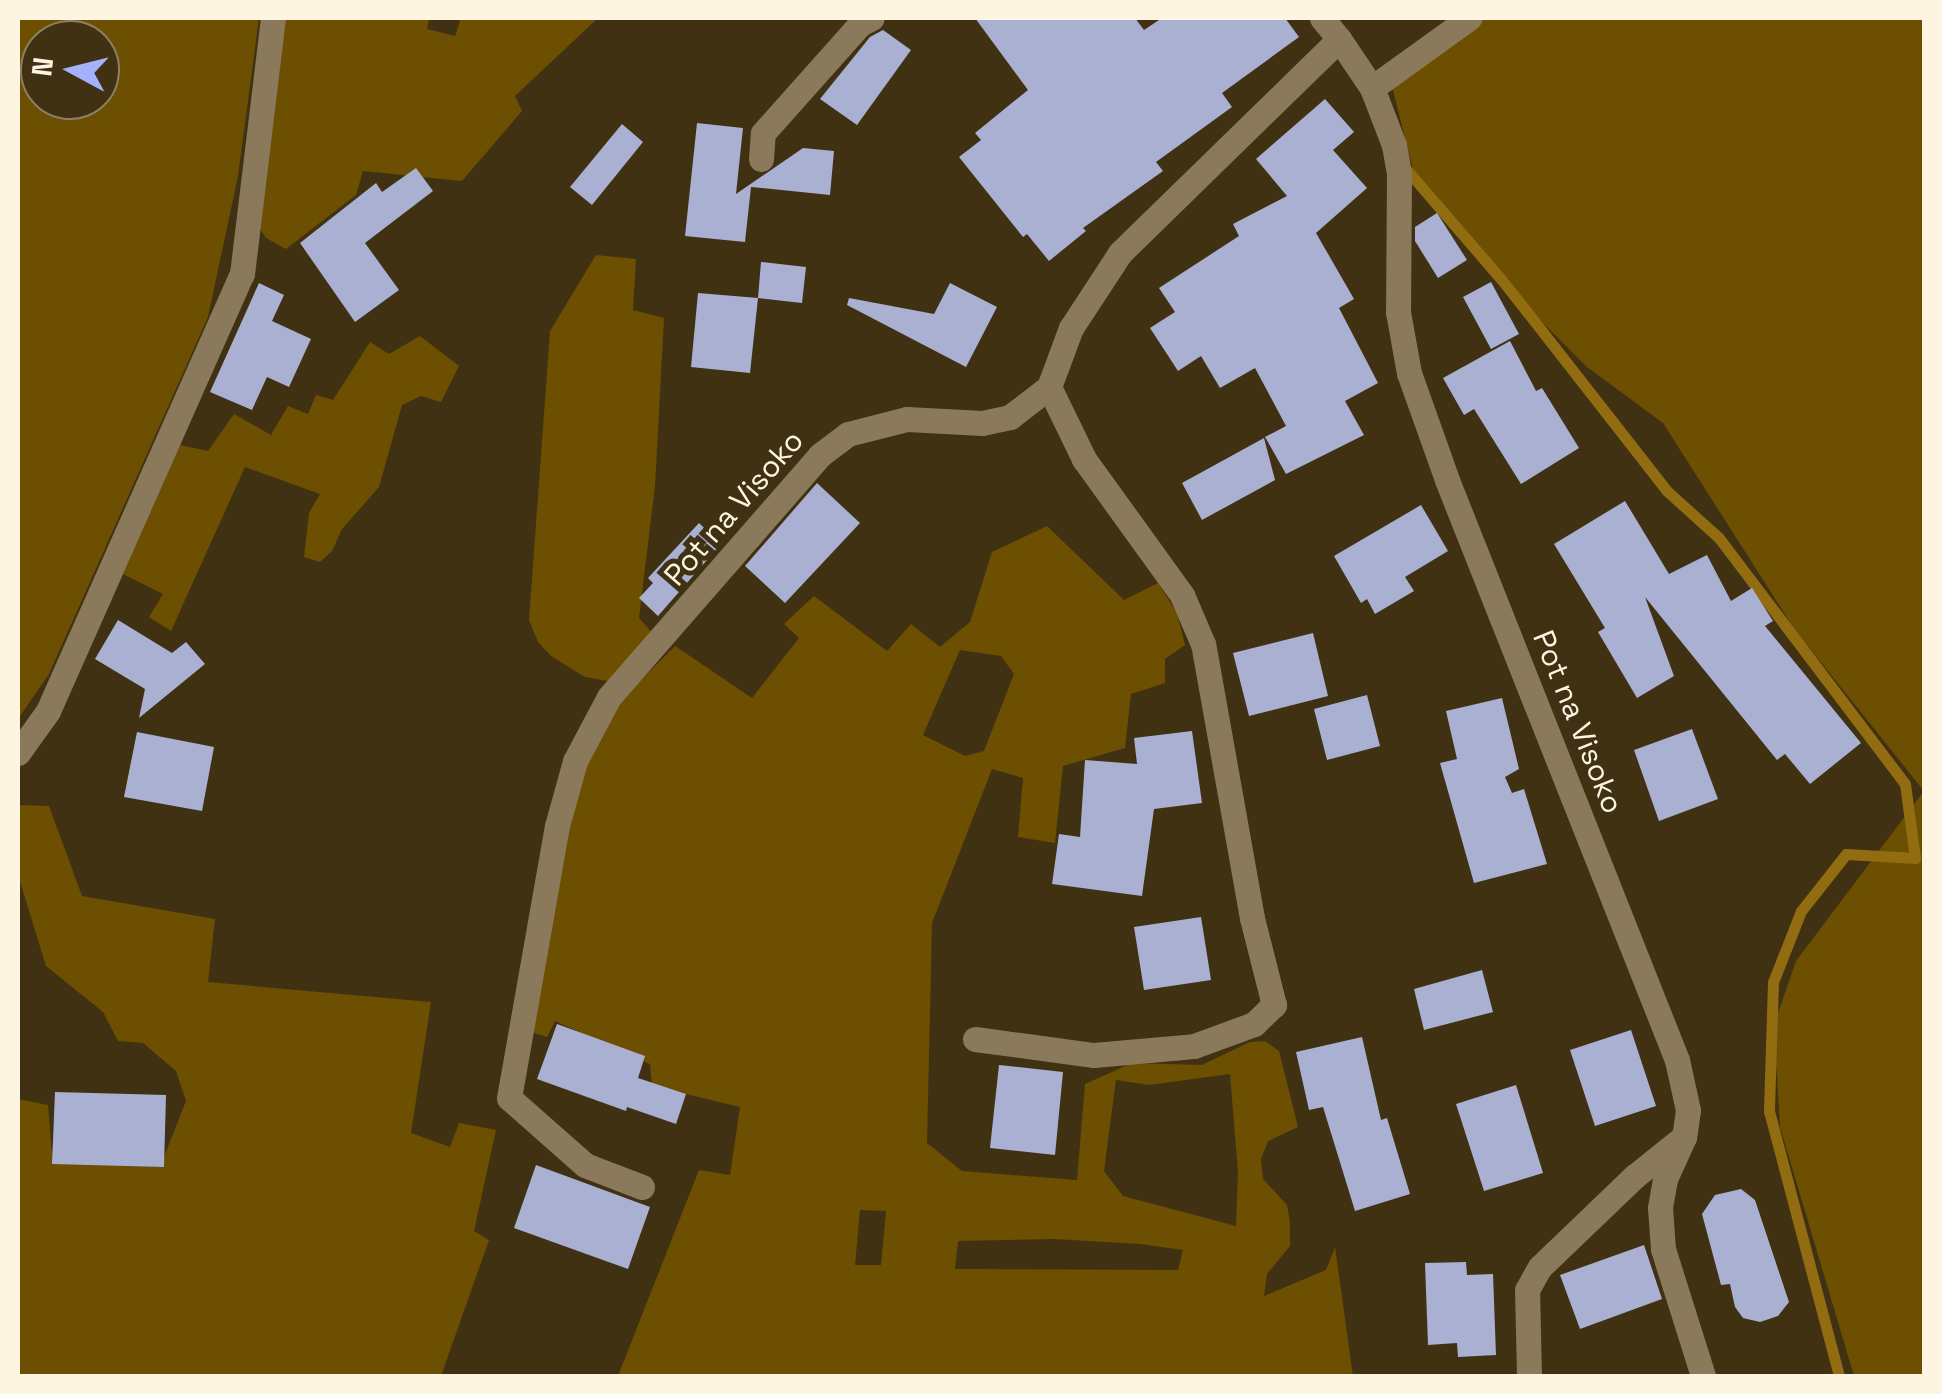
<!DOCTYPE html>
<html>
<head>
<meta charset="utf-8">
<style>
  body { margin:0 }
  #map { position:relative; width:1942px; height:1394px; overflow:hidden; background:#403113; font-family:"Space Grotesk",sans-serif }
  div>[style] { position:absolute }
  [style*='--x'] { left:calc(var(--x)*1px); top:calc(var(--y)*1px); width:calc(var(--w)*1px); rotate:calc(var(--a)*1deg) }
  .green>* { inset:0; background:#6d4f01 }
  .stream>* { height:11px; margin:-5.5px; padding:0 5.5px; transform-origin:5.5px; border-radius:5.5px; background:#916c10 }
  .building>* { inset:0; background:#a9b0d2 }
  .minor>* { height:25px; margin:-12.5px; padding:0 12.5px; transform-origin:12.5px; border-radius:12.5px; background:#8a795a }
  span { translate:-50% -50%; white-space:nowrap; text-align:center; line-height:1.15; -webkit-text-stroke:10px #403113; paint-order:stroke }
  .street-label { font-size:30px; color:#fdf4e2 }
  .frame { position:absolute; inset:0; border:20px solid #fdf4e2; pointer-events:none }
  .north { position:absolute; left:20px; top:20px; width:100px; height:100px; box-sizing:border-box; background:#403113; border:2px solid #8c7f66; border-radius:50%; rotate:277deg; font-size:28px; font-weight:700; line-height:40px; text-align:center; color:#fdf4e2 }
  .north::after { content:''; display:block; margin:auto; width:35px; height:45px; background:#a4b2fc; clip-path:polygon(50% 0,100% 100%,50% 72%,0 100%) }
</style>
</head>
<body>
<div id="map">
  <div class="green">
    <div style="clip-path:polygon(evenodd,18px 18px,259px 18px,238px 176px,208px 317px,49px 674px,18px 719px,18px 18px,40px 40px,100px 40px,100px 100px,40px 100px,40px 40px)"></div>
    <div style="clip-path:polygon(280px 18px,429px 18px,427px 29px,455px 36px,461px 18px,598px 18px,515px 96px,522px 111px,462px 181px,363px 171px,356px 195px,286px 249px,266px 238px,252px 217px)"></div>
    <div style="clip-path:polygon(1485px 18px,1924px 18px,1924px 791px,1795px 630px,1663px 423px,1587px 367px,1536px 316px,1509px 279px,1475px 253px,1415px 178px,1392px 86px)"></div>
    <div style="clip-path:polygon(596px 255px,636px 259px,633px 310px,664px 318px,655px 486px,639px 618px,653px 634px,608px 681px,585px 677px,551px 656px,538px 642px,529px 620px,550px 331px)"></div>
    <div style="clip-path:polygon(420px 336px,459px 366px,441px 402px,421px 396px,402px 405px,379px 487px,342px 529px,332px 551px,320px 562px,304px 557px,309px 513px,320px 494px,245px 467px,171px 631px,149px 617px,163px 594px,123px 574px,180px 445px,208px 451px,234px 414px,271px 435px,288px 406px,308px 414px,316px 395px,333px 400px,370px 342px,389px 354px)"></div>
    <div style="clip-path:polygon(evenodd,1047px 526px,1124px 600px,1158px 583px,1177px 613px,1185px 645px,1165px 659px,1165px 683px,1131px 694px,1125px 748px,1063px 766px,1055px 843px,1018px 837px,1023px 778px,992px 769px,932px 923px,927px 1143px,962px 1171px,1077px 1180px,1085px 1084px,1132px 1063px,1202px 1065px,1250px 1042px,1265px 1041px,1279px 1051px,1298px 1127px,1268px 1141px,1261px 1159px,1263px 1179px,1287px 1205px,1290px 1222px,1290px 1246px,1267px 1274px,1264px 1296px,1326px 1270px,1335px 1247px,1353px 1376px,618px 1376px,699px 1170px,730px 1175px,740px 1107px,652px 1086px,650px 1064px,555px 1021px,547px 1037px,531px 1032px,566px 830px,591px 748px,618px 703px,675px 646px,752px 698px,799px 638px,784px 624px,814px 596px,887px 651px,911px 624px,940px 647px,970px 622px,992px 552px,1047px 526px,960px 650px,1001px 656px,1014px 674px,984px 751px,965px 756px,923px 735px,960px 650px,1047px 526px,1230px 1074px,1238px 1172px,1236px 1226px,1123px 1196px,1104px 1171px,1116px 1080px,1149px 1085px,1230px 1074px,1047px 526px,860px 1210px,886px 1211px,881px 1265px,855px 1265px,860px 1210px,1047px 526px,1054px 1239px,1140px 1244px,1183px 1250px,1178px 1270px,955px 1269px,958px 1241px,1054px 1239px)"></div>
    <div style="clip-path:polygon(1924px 791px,1924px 1376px,1854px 1376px,1780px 1127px,1774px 1025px,1796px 961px)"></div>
    <div style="clip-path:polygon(18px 805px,49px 806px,82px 896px,215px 919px,208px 982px,431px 1002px,411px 1133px,450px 1147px,459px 1123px,496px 1130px,474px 1231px,489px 1240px,441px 1376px,18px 1376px,18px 1099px,48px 1105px,52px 1154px,160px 1167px,186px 1101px,176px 1071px,143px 1043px,118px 1041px,103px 1012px,46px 966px,18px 875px)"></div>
  </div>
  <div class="stream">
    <div style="--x:1406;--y:169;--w:153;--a:49.2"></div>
    <div style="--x:1506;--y:285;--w:261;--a:52"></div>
    <div style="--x:1667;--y:491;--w:70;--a:42.1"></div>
    <div style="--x:1719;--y:538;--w:308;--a:52.9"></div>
    <div style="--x:1905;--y:784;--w:75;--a:82.3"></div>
    <div style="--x:1915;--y:858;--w:69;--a:-176.7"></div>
    <div style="--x:1846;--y:854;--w:73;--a:128.3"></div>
    <div style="--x:1801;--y:911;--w:76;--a:111.5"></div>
    <div style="--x:1773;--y:982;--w:129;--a:91.8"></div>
    <div style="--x:1769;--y:1111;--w:274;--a:75.2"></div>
  </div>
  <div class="building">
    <div style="clip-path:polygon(975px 18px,1135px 18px,1144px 30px,1162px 18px,1285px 18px,1299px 37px,1222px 93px,1232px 107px,1156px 162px,1163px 171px,1083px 228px,1086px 231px,1049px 261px,1027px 234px,1023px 237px,959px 157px,981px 140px,975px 133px,1028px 90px)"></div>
    <div style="clip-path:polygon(883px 30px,911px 50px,857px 125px,820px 99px,870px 37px)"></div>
    <div style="clip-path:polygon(1325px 99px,1354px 132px,1333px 150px,1367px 188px,1316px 233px,1354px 299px,1339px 308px,1378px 383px,1345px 401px,1364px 435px,1286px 474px,1265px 437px,1286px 426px,1255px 368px,1220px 388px,1201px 356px,1178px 371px,1150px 328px,1175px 312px,1159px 288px,1239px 236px,1233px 224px,1287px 196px,1256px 159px)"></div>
    <div style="clip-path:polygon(697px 123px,743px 128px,736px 194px,803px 148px,834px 151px,830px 195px,751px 187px,745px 242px,685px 236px)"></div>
    <div style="clip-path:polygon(622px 124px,643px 142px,592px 205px,570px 187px)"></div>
    <div style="clip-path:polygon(416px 168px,433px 191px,365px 243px,399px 290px,355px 322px,300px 243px,376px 183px,382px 192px)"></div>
    <div style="clip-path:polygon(1437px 213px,1467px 260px,1438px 278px,1415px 241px,1415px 227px)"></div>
    <div style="clip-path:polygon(761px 262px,806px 267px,802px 303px,758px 298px)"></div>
    <div style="clip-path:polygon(1491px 282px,1519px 334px,1491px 349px,1463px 297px)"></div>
    <div style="clip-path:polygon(259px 283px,284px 295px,272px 321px,311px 339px,289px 387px,267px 377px,252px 410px,210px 392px)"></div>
    <div style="clip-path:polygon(950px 283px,997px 307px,966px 367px,847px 305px,849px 298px,934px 314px)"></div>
    <div style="clip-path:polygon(698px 293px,758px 298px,750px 373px,691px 367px)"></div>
    <div style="clip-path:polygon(1510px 341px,1536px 391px,1542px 388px,1579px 448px,1521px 484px,1474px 409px,1464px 415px,1443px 378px)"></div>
    <div style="clip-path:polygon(1264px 438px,1275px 480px,1202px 520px,1182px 483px)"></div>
    <div style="clip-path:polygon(817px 483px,860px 523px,785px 603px,745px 566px)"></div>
    <div style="clip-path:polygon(1625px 501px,1669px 574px,1707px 555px,1731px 601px,1752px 588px,1773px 621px,1765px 626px,1861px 743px,1810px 784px,1785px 754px,1777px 760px,1645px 597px,1674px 676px,1637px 698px,1598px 632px,1605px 628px,1554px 544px)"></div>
    <div style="clip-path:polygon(1421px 505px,1448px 551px,1405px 577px,1414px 591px,1375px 614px,1367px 599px,1361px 603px,1334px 556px)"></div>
    <div style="clip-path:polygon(699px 523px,721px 544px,658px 616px,639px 598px,653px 583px,648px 578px)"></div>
    <div style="clip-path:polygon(118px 620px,172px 653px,186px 642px,205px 664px,139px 718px,145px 689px,95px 659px)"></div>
    <div style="clip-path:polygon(1313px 633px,1328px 696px,1249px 716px,1233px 653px)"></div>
    <div style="clip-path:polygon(1367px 695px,1380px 746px,1327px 760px,1314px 709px)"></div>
    <div style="clip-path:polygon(1502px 698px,1519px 769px,1505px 777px,1512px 793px,1524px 789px,1547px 864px,1474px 883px,1440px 763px,1457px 759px,1446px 711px)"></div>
    <div style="clip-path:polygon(1692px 729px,1718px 799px,1659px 821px,1634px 750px)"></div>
    <div style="clip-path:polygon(1192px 731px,1202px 803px,1154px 809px,1142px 896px,1052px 884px,1059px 834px,1080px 837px,1085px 760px,1137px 764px,1134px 738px)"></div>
    <div style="clip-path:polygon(137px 732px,214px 747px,202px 811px,124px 797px)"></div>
    <div style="clip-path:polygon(1201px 917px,1211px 980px,1144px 990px,1134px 927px)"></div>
    <div style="clip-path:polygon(1482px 970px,1493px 1012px,1424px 1030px,1414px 989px)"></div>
    <div style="clip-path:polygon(557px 1024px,645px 1056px,638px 1078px,686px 1094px,676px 1124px,627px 1107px,626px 1111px,537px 1079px)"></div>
    <div style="clip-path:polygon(1631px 1030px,1656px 1106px,1595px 1126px,1570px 1050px)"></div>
    <div style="clip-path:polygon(1362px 1037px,1381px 1120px,1387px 1118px,1410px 1194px,1355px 1211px,1323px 1107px,1309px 1110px,1296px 1052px)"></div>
    <div style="clip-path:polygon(999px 1065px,1063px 1072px,1055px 1155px,990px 1148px)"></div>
    <div style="clip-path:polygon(1516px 1085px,1543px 1173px,1484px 1191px,1456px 1104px)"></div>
    <div style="clip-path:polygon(55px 1092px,166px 1095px,164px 1167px,52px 1164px)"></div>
    <div style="clip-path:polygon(536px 1165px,650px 1207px,628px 1269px,514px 1228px)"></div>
    <div style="clip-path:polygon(1741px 1189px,1755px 1200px,1789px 1302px,1778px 1316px,1760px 1322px,1743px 1318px,1735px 1307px,1730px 1284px,1721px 1285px,1702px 1214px,1715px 1195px)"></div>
    <div style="clip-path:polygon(1644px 1245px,1662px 1299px,1580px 1329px,1560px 1275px)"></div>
    <div style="clip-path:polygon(1466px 1262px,1467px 1275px,1493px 1274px,1496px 1355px,1458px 1357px,1457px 1343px,1428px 1345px,1425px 1263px)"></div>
  </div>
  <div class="minor">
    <div style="--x:1339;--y:39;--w:59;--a:56"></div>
    <div style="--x:1372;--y:88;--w:61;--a:68.9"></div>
    <div style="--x:1394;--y:145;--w:29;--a:80"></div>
    <div style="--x:1399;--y:174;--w:138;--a:90.4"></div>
    <div style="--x:1398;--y:312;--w:62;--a:79.8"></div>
    <div style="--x:1409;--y:373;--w:114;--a:70.4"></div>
    <div style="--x:1447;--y:480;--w:624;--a:68.37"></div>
    <div style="--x:1677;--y:1060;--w:51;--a:77.6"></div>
    <div style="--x:1688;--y:1110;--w:27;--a:98"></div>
    <div style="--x:1684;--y:1137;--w:46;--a:114.3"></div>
    <div style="--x:1665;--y:1179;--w:29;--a:100"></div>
    <div style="--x:1660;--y:1208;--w:41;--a:85.8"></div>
    <div style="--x:1663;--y:1249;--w:133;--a:72.5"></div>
    <div style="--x:1372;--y:88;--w:120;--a:-35.8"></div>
    <div style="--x:761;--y:159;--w:26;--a:-86"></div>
    <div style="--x:763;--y:133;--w:146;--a:-48.3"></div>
    <div style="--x:860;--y:24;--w:13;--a:-27"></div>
    <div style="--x:18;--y:753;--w:52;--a:-54.5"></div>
    <div style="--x:48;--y:711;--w:478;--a:-66.1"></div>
    <div style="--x:242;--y:274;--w:258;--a:-83.1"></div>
    <div style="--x:975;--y:1039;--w:120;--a:7.7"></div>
    <div style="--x:1094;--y:1055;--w:100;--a:-5.1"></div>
    <div style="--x:1194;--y:1046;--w:64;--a:-20.1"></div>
    <div style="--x:1254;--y:1024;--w:28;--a:-44"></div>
    <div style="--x:1274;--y:1005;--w:90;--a:-104.2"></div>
    <div style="--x:1252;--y:918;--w:278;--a:-100.1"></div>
    <div style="--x:1203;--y:644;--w:53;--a:-113.2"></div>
    <div style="--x:1182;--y:595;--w:168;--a:-125.8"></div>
    <div style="--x:1084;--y:459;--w:80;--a:-115.9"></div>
    <div style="--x:642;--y:1187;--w:61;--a:-158.9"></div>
    <div style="--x:585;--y:1165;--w:101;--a:-138.6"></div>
    <div style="--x:509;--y:1098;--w:276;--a:-80"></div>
    <div style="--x:557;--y:826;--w:67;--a:-74.5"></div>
    <div style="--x:575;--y:761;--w:72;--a:-62"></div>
    <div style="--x:609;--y:697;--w:321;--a:-48.9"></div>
    <div style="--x:820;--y:455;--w:35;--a:-37"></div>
    <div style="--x:848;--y:434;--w:61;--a:-14.3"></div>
    <div style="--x:907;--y:419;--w:75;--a:3.1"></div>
    <div style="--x:982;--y:423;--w:29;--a:-12"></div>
    <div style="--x:1010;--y:417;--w:49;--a:-37.6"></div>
    <div style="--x:1049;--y:387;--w:63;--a:-69.6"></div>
    <div style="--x:1071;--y:328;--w:90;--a:-56.8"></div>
    <div style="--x:1120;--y:253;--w:306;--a:-44.3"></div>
    <div style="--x:1339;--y:39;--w:27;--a:-129"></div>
    <div style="--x:1529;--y:1376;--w:86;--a:-91.3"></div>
    <div style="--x:1527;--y:1290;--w:26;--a:-61"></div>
    <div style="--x:1540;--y:1267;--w:132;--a:-43.8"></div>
    <div style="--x:1635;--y:1176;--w:58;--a:-38.7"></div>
  </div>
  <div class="street-label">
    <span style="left:734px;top:508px;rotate:-49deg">Pot na Visoko</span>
    <span style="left:1578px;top:722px;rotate:68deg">Pot na Visoko</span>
  </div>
  <div class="frame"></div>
  <div class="north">N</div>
</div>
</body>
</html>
